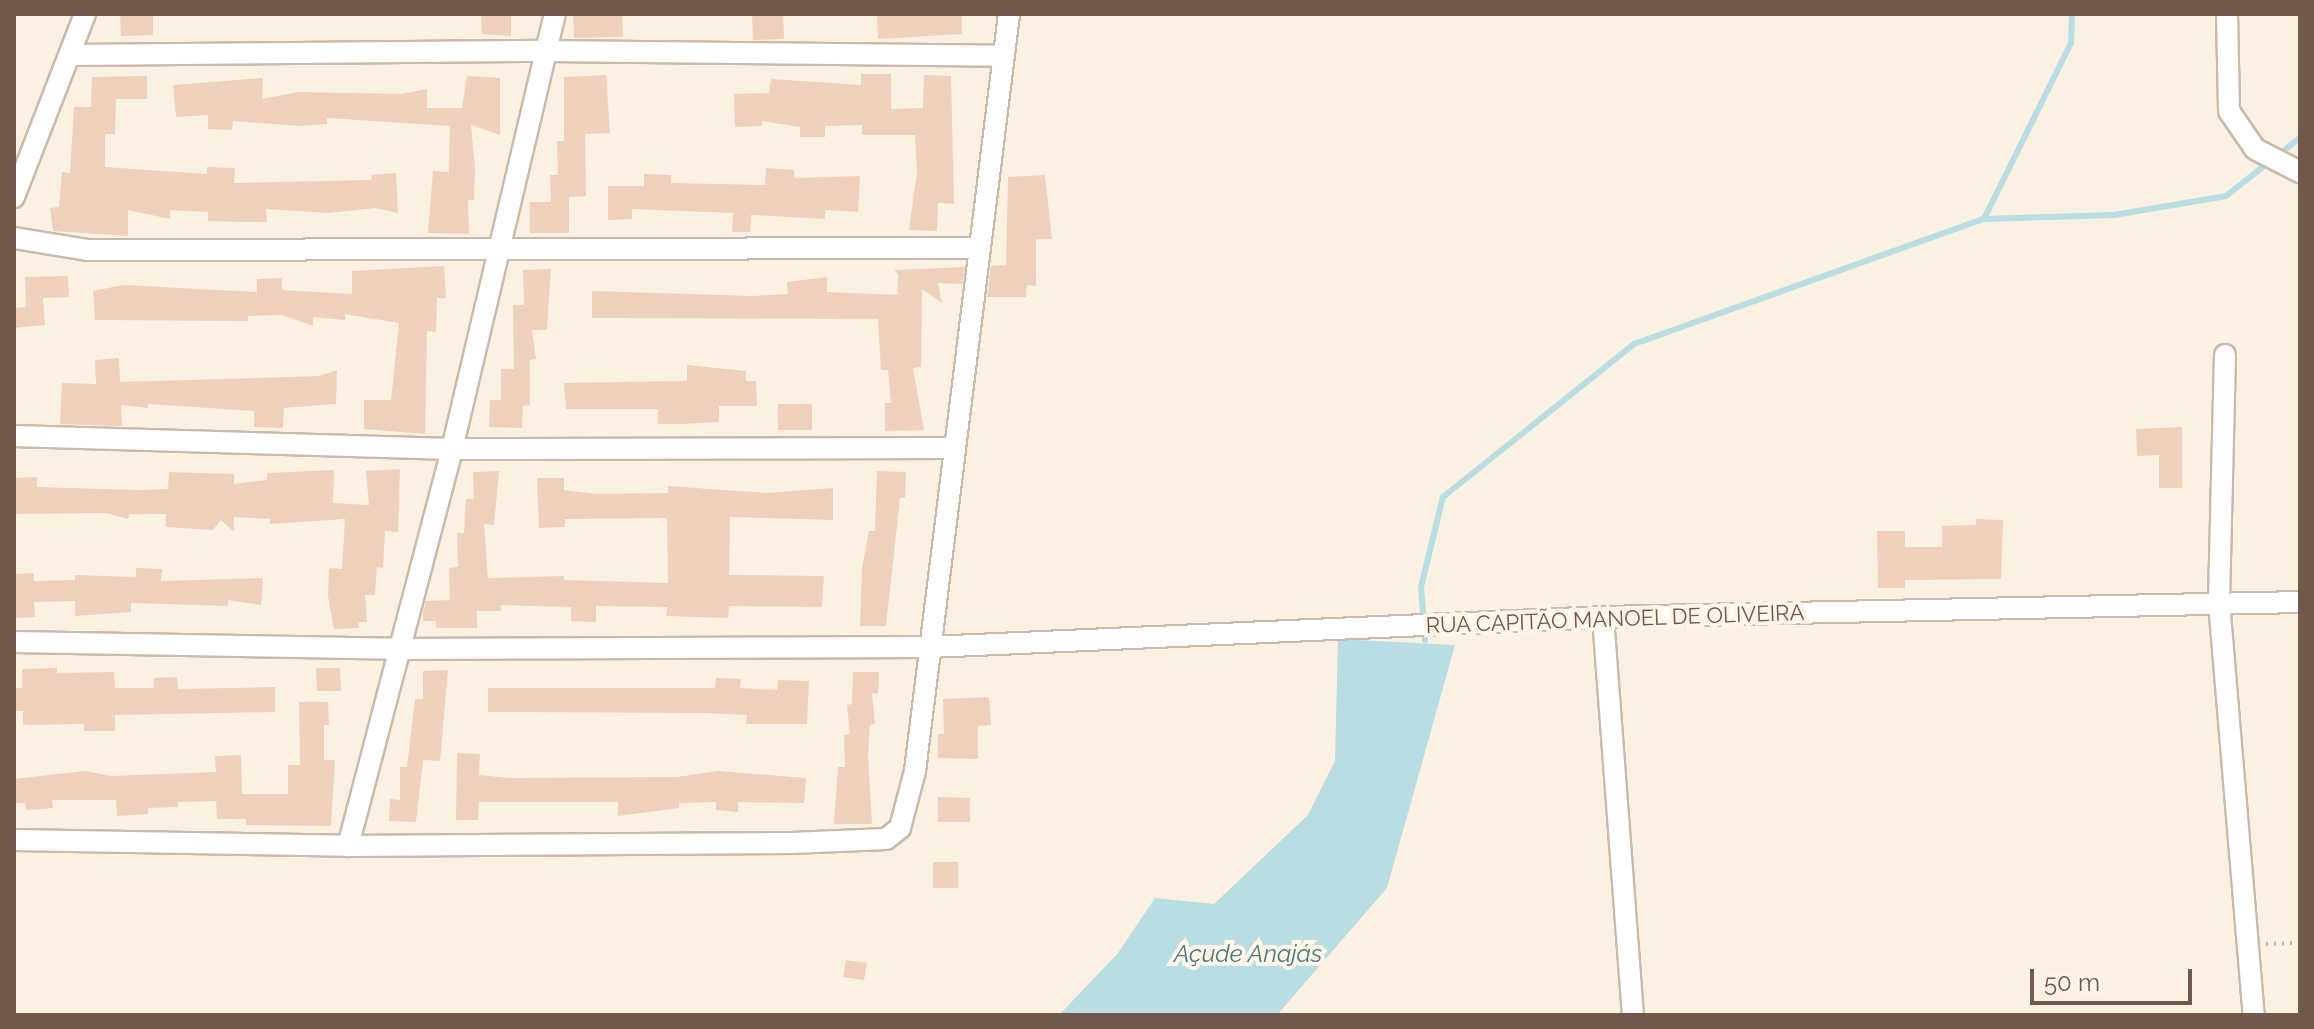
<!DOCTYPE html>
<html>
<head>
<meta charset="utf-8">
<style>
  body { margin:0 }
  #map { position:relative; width:2314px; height:1029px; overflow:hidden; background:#fbf1e2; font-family:Raleway,sans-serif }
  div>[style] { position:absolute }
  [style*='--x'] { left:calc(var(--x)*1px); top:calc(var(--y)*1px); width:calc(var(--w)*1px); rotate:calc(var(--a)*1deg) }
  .water>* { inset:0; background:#b8dde3 }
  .stream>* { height:6px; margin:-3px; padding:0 3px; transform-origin:3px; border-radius:3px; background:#b8dde3 }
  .building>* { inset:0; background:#efd0bb }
  .path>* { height:4px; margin-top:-2px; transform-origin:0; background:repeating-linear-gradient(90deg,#d3b39f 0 2px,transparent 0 8px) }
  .roads { filter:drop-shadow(2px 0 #cbb9aa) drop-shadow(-2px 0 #cbb9aa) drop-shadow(0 2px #cbb9aa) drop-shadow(0 -2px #cbb9aa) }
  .minor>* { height:20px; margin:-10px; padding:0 10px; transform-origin:10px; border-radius:10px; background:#fff }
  span { translate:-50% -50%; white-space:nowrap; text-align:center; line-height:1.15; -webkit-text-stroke:8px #fef5e8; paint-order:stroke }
  .street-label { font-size:22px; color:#71584a }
  .water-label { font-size:24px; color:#457983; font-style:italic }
  .frame { position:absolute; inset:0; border:16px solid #71584a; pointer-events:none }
  .scale { position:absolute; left:2030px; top:969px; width:162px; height:36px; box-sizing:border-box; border:4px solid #71584a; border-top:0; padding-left:10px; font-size:24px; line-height:28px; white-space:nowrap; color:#71584a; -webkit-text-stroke:6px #fef5e8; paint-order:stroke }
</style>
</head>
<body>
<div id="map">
  <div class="water">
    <div style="clip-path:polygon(1338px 639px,1455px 645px,1387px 888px,1277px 1015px,1059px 1015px,1118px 953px,1155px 898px,1214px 904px,1308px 815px,1335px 761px)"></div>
  </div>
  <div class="stream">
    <div style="--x:2278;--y:155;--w:28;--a:-38"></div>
    <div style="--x:1984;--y:219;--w:130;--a:-1.8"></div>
    <div style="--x:2114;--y:215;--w:114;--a:-9.6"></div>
    <div style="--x:2226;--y:196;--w:55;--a:-38.3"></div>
    <div style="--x:1425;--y:640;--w:53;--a:-94.3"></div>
    <div style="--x:1421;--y:587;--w:93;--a:-76.3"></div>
    <div style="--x:1443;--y:497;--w:245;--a:-38.7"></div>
    <div style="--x:1634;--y:344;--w:372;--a:-19.7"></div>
    <div style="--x:1984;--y:219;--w:196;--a:-63.7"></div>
    <div style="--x:2071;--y:43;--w:29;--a:-88"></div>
  </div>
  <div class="building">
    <div style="clip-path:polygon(120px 14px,153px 14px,153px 35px,121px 36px)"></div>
    <div style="clip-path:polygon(481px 14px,511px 14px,511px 36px,482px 34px)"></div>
    <div style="clip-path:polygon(573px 14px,622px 14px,623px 37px,574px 38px)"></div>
    <div style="clip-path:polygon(752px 14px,783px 14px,784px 39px,753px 40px)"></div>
    <div style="clip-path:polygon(877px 14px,962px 14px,962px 34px,878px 39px)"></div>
    <div style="clip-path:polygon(861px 74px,891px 74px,891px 109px,923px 108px,924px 75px,951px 76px,954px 204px,938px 203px,937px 231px,909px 230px,917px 172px,915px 135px,862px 135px,862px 125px,825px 126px,825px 137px,800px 137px,800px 127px,762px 121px,762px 126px,735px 127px,734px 94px,769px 93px,771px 79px,861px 85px)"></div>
    <div style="clip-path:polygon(606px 75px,610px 133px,585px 134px,586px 196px,569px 197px,569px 233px,530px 233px,530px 202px,551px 202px,550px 175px,558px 175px,557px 141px,564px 141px,564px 77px)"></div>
    <div style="clip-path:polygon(147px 76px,147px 99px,116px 99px,115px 134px,105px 134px,105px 167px,207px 174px,207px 167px,235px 168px,234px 183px,372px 180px,371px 175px,396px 173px,398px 213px,375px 208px,328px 213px,266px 209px,267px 222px,240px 222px,208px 221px,208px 212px,170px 210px,170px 219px,128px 210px,128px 236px,53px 231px,50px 208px,59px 207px,62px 172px,70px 173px,74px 107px,91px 107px,92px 77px)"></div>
    <div style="clip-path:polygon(467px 76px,500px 78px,500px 135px,471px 125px,475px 170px,474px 200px,468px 200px,469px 234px,428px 233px,433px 171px,449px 172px,450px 126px,327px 118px,327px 124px,298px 126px,233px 121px,232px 130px,208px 129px,208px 115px,176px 117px,173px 85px,263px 78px,262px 99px,298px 92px,401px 94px,427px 89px,427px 108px,462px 108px)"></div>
    <div style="clip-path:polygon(766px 168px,794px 170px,794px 178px,860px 176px,858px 212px,825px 210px,825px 219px,751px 215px,750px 232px,732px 232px,733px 213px,632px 209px,632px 219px,608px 220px,608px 186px,644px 186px,644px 174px,671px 175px,671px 183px,765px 185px)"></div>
    <div style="clip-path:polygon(1045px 175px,1052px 239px,1036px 239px,1036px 286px,1027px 285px,1026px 297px,987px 297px,991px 266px,1006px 265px,1008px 177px)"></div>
    <div style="clip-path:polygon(444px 266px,446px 298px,437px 298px,436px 332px,427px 331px,425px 434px,364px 429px,364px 400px,391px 400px,399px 323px,345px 314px,345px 320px,313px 317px,313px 326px,282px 315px,248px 316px,248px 321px,95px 320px,93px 291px,123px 285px,257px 292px,257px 279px,282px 278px,282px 290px,352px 294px,352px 271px)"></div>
    <div style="clip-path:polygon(965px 267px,962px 284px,938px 283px,942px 303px,922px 289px,921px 367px,913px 368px,924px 430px,885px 431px,885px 403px,891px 403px,888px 370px,881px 370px,878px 319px,592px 318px,592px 291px,753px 296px,788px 294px,787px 282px,827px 277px,827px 292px,898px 295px,898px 274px,894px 270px)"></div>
    <div style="clip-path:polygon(551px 269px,547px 330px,532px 330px,536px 359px,530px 360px,530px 405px,523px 406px,522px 428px,489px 427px,490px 400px,501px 400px,501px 369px,514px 369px,513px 305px,524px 305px,523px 270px)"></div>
    <div style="clip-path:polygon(68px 276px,69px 297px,43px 298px,45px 325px,14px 328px,14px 308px,26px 307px,25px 277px)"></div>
    <div style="clip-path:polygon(119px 358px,120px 382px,319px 376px,337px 370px,336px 404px,284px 408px,283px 428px,254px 427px,254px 411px,148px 404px,148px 408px,121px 405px,122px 426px,60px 424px,62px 383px,96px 384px,95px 360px)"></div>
    <div style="clip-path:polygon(687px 365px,746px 371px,746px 381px,756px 381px,757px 406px,719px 406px,719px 422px,681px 424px,658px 424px,658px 409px,566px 409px,564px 383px,687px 381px)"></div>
    <div style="clip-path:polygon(778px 404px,812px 404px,812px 430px,778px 430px)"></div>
    <div style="clip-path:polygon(2182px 427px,2182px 488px,2159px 488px,2159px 455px,2137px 456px,2136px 429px)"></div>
    <div style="clip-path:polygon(400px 469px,398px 532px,385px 531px,383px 568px,377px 567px,375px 595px,365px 595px,367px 622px,358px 622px,359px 628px,334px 629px,328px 596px,329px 568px,342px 569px,345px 519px,270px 524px,270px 519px,234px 517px,234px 532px,221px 520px,213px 530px,166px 527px,166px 514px,129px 514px,128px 519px,106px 513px,14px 514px,14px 478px,37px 477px,37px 487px,138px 490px,168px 489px,169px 472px,234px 474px,234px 484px,267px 480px,267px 473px,334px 470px,333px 503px,369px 505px,366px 471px)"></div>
    <div style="clip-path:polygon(499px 471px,494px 525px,484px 524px,488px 578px,564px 576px,564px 580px,668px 583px,667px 518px,565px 519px,565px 527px,539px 528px,537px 478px,564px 478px,564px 490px,597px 494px,668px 493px,668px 486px,767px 493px,833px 488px,833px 520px,730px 517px,729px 575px,824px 576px,822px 607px,729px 606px,728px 618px,666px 616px,667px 607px,596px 606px,596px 622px,571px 621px,571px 607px,501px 605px,501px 611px,477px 611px,477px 628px,436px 628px,436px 621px,423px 621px,423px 613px,426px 601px,450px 600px,449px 568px,458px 567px,457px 533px,464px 533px,466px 499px,474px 499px,473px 472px)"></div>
    <div style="clip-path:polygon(877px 471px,906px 472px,905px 498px,900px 498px,886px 626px,860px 626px,862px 568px,869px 531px,875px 531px)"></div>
    <div style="clip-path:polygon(1976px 519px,2003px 520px,2001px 579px,1905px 580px,1905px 588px,1878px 588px,1877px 531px,1905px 531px,1905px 547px,1942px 547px,1942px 526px,1976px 525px)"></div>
    <div style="clip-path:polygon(136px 568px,162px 569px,161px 581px,263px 578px,261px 605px,228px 600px,228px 606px,131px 603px,131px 612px,75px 616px,75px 601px,34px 602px,35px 617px,14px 618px,14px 574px,34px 573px,34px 581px,75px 580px,75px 575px,136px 577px)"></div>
    <div style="clip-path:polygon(57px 668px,57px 673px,114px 672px,115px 688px,154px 688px,154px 678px,177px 677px,178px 689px,275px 687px,275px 712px,115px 715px,115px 731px,84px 731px,84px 724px,23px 725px,23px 711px,14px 711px,14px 688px,22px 688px,22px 669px)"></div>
    <div style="clip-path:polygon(316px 668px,340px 668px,341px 691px,317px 691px)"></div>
    <div style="clip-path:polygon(448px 670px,440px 761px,423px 760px,416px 822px,389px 821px,390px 799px,400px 800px,400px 767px,407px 767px,415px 699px,423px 699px,423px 671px)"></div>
    <div style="clip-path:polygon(853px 672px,879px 672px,878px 694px,872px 693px,875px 724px,870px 725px,868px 755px,872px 824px,834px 824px,838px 767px,845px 767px,844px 735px,850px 734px,847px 705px,852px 704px)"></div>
    <div style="clip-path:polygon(716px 678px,741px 679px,740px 688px,777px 690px,778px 680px,809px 681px,807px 724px,746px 724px,747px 715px,705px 713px,488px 712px,488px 688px,715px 688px)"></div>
    <div style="clip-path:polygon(989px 697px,991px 725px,978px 726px,978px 759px,938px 758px,938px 734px,944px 734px,943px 699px)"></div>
    <div style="clip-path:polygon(299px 702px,328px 702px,329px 725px,324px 725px,324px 760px,335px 760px,331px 826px,246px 825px,246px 819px,217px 819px,216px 801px,178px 802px,178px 807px,148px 808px,148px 814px,117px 816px,116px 800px,52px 800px,53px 808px,26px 810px,25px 803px,14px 803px,14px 779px,85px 771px,111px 776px,216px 772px,215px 756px,241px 755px,242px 794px,288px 794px,288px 765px,300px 765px)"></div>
    <div style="clip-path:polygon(457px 753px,480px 754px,479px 775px,511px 778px,677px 777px,718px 771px,806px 778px,804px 803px,738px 802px,738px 812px,716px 810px,716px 802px,679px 803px,679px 808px,618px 816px,618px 802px,479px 802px,478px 820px,456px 820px)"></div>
    <div style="clip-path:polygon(938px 797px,970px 798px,970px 822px,938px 822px)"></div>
    <div style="clip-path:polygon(933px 862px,958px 862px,958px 888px,933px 888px)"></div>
    <div style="clip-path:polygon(846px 960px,867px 963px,864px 980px,843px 977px)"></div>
  </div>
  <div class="path">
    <div style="--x:2266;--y:944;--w:34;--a:-2"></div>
  </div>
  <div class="roads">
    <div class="minor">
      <div style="--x:2227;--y:14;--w:97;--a:88.8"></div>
      <div style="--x:2229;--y:111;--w:46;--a:55.6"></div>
      <div style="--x:2255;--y:149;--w:51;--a:27.1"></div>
      <div style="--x:70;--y:55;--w:476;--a:-0.5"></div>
      <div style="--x:546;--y:51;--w:457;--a:0.6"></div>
      <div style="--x:14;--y:197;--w:196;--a:-68.8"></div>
      <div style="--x:14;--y:238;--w:74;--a:9.3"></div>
      <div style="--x:87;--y:250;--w:891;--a:-0.13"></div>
      <div style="--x:2225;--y:355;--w:247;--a:91.4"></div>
      <div style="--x:2219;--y:602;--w:414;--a:85.2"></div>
      <div style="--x:14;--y:436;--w:438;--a:1.7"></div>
      <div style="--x:452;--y:449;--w:502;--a:-0.11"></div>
      <div style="--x:1603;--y:617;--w:399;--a:85.7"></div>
      <div style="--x:14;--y:642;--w:382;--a:1"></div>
      <div style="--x:396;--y:649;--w:534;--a:-0.21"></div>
      <div style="--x:930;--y:647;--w:674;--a:-2.55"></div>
      <div style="--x:1603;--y:617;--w:697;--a:-1.23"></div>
      <div style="--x:14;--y:840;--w:334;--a:1"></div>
      <div style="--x:348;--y:846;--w:443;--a:-0.4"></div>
      <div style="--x:791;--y:843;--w:95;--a:-2.4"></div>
      <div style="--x:886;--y:839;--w:18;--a:-38"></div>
      <div style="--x:900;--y:828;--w:59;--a:-75.3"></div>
      <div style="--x:915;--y:771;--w:763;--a:-82.92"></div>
      <div style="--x:348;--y:846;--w:410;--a:-75.3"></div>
      <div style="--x:452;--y:449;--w:447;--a:-76.7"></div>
    </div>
  </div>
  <div class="street-label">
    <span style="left:1615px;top:619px;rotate:-2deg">RUA CAPITÃO MANOEL DE OLIVEIRA</span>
  </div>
  <div class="water-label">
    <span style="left:1248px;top:954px">Açude Anajás</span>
  </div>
  <div class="frame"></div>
  <div class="scale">50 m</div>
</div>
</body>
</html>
